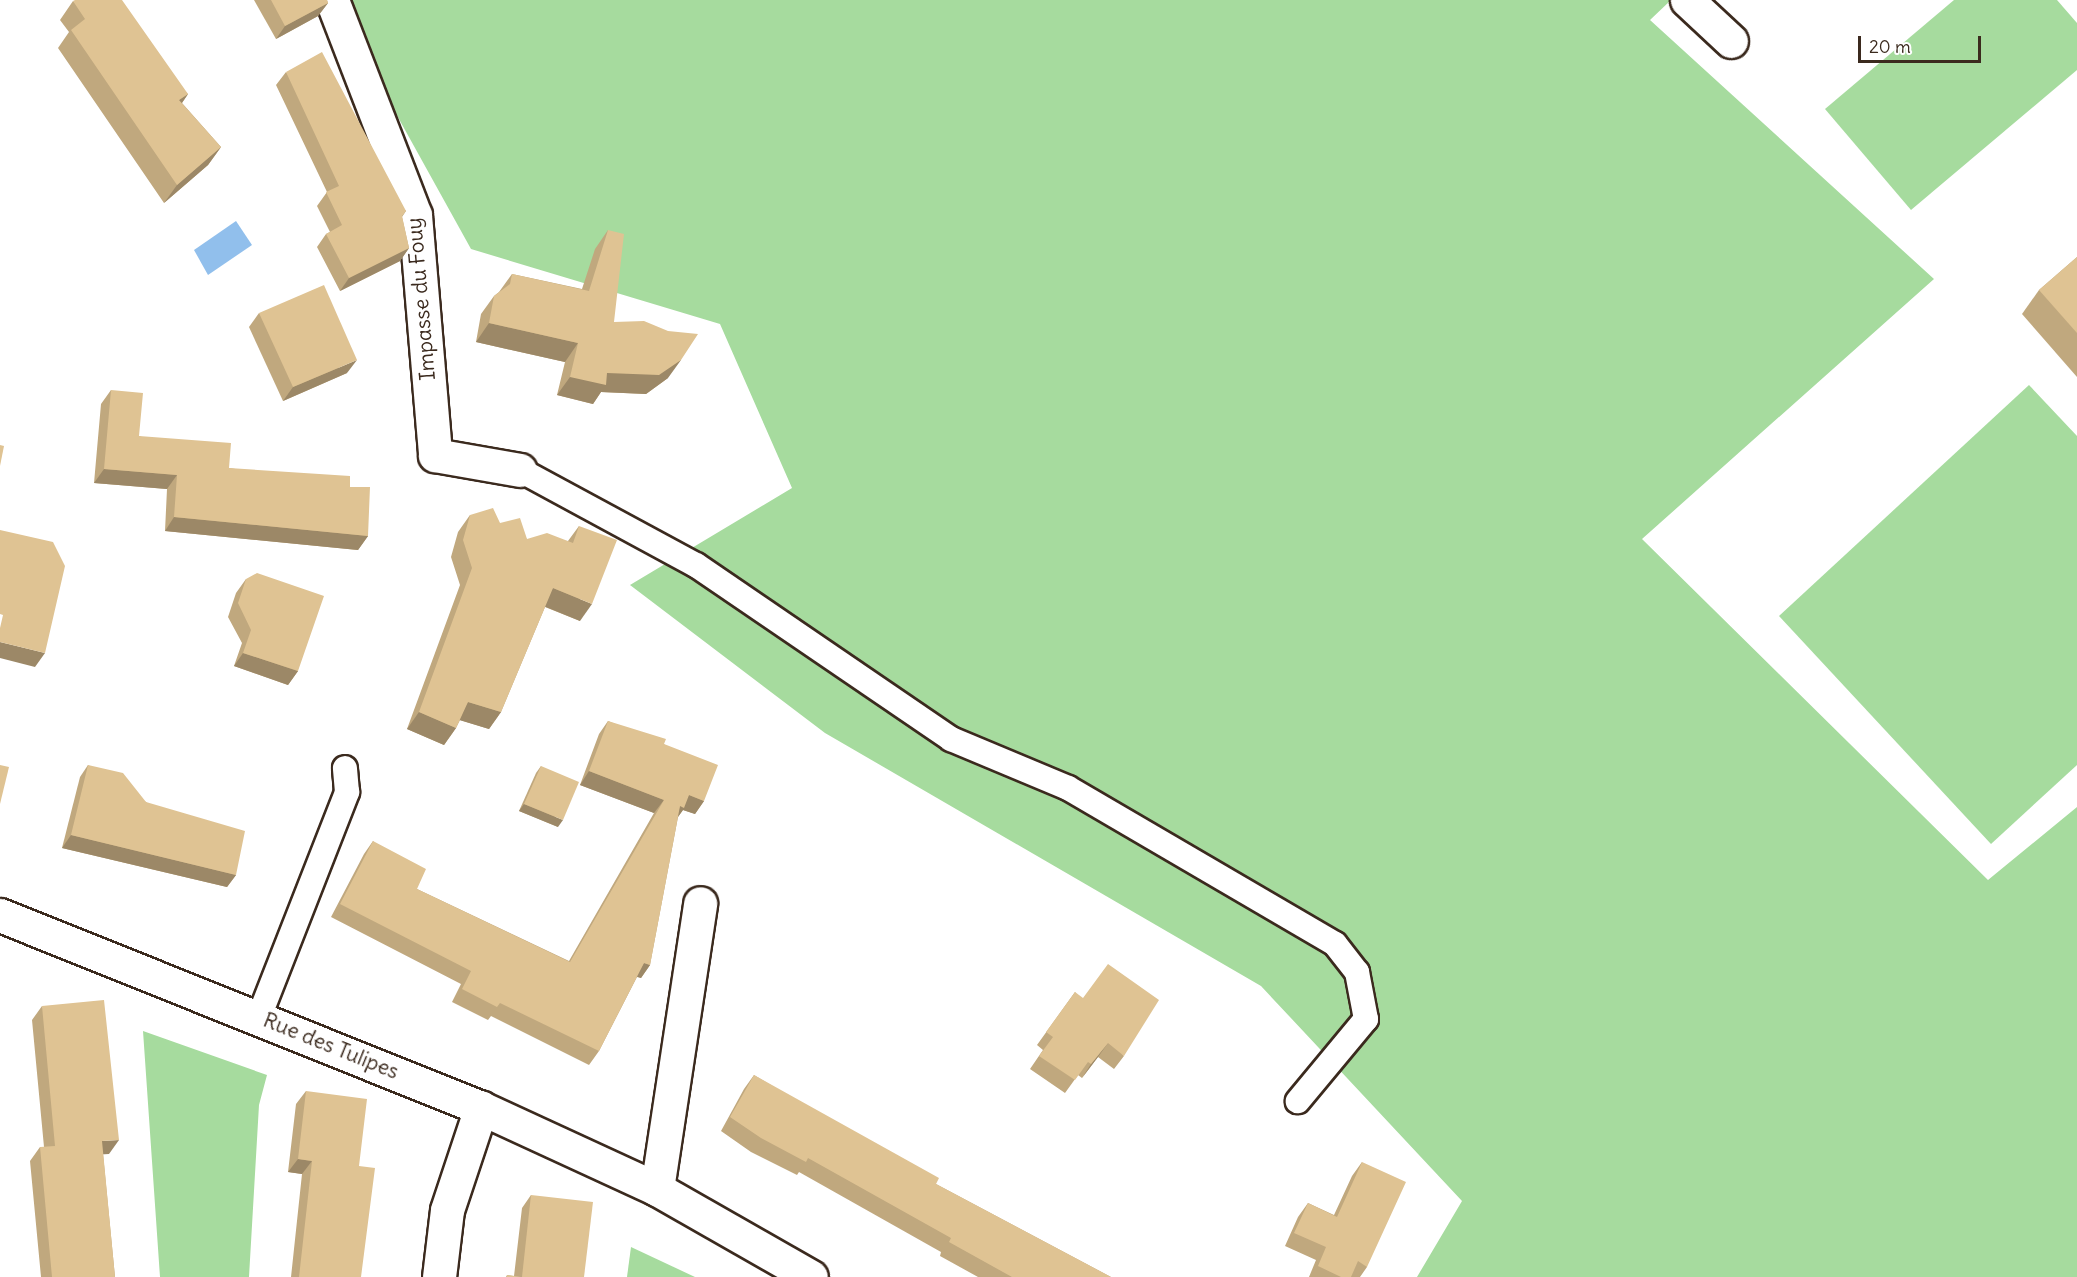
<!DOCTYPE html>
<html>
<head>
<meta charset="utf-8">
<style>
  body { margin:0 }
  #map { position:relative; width:2077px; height:1277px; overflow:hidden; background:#fff; font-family:Delius,sans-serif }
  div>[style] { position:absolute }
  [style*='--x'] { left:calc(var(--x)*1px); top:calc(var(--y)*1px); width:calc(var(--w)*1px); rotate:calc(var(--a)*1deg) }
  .green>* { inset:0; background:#a6db9e }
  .water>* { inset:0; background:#91bfec }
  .roads { filter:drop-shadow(2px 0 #3b2a1e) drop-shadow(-2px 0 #3b2a1e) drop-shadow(0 2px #3b2a1e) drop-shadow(0 -2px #3b2a1e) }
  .service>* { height:24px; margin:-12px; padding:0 12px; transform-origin:12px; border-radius:12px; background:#fff }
  .minor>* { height:33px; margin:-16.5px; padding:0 16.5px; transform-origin:16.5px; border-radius:16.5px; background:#fff }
  .wall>* { inset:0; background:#c0a87e }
  .shaded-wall>* { inset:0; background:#9c8867 }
  .building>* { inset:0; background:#dfc393 }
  span { translate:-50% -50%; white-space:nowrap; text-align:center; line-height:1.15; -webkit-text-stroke:4.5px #fff; paint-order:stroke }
  .street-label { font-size:21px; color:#3b2a1e }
  .scale { position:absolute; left:1858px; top:36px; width:123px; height:27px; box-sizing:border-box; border:3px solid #3b2a1e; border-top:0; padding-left:8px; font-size:18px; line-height:21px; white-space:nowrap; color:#3b2a1e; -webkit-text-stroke:4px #fff; paint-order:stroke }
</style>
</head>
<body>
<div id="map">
  <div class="green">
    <div style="clip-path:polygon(333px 0,1671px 0,1650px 20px,1934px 279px,1642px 539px,1988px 880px,2077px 807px,2077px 1277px,1417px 1277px,1462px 1201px,1261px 986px,825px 733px,630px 585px,792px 488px,720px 324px,471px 249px)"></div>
    <div style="clip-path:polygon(1954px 0,2057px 0,2077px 23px,2077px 70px,1911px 210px,1825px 109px)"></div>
    <div style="clip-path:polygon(2029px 385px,2077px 436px,2077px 765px,1991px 844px,1779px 616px)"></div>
    <div style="clip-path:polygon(143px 1031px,267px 1075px,259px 1105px,249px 1277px,160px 1277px)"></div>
    <div style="clip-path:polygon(631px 1247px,695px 1277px,627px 1277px)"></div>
  </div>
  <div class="water">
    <div style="clip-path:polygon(236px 221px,252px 245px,208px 275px,194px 250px)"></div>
  </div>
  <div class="roads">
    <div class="service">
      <div style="--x:520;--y:470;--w:200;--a:28.4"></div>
      <div style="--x:696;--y:565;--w:309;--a:34.3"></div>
      <div style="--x:951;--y:739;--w:127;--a:22.7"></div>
      <div style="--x:1068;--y:788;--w:309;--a:30.3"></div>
      <div style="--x:1335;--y:944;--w:36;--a:52"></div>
      <div style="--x:1357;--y:972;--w:48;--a:79.2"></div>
      <div style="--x:1366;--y:1019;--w:107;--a:129.7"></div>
      <div style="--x:259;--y:1017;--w:242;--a:-68.6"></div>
      <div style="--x:347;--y:792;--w:24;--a:-95"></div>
    </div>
    <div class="minor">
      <div style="--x:332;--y:0;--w:230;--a:68.9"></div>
      <div style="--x:415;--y:215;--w:241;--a:85.2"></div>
      <div style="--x:435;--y:455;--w:86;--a:10"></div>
      <div style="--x:1687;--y:0;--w:60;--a:43"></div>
      <div style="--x:0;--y:915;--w:518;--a:21.86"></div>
      <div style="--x:481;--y:1108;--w:194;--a:24.7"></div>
      <div style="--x:657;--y:1189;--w:177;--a:29.7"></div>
      <div style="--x:657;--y:1189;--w:289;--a:-81.4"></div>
      <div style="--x:439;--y:1277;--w:67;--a:-83.2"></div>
      <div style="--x:447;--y:1210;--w:108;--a:-71.6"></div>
    </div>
  </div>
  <div class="wall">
    <div style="clip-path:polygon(254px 0,327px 0,328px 3px,318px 16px,276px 39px)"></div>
    <div style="clip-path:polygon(73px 1px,188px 94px,182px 103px,221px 147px,208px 165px,164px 203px,58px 48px,69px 32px,60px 20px)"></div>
    <div style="clip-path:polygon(286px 72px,406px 211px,402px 217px,409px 248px,400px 261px,340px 291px,317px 247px,326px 234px,330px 232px,317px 206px,327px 192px,276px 85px)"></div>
    <div style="clip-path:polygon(608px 230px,614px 322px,668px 378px,646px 394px,601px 392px,593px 404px,557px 395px,565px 362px,476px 342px,481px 314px,494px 296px,499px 292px,512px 274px,582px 289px,595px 249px)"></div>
    <div style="clip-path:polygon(2077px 257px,2077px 377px,2022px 314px,2039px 290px)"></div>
    <div style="clip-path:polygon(259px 313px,347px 373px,283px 401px,249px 327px)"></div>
    <div style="clip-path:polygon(111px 390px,139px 436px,229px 468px,350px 487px,368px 536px,358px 550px,165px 531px,167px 489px,94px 483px,101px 404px)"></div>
    <div style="clip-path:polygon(470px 515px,500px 523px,527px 539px,568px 541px,579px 526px,580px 621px,545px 607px,501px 712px,489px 729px,460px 720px,456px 728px,444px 745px,407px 729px,460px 585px,451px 557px,458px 532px)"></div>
    <div style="clip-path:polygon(246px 579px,298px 671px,288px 685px,234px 666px,242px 643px,228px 617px,236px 593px)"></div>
    <div style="clip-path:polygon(608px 721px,664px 744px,704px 801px,695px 814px,683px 810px,678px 817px,650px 965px,641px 978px,637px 977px,599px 1051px,589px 1065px,491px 1016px,488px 1020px,452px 1002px,461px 984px,331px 917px,364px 854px,373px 841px,417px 889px,569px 961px,654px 813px,580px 785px,599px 734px)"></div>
    <div style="clip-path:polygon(88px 765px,146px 802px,236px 875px,227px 887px,62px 848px,80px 777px)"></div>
    <div style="clip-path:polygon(541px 766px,558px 827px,519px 811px,536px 773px)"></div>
    <div style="clip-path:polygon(1075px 992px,1124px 1056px,1114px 1069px,1098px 1057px,1082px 1078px,1078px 1075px,1065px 1093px,1030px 1069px,1043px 1050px,1037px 1045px)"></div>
    <div style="clip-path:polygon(42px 1006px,109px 1154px,103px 1154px,115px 1277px,41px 1277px,30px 1161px,40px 1147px,44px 1147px,32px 1020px)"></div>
    <div style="clip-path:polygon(754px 1075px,936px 1184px,1111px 1277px,978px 1277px,940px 1256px,941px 1252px,799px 1172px,797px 1175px,751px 1152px,721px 1131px,744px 1089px)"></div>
    <div style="clip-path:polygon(306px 1091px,359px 1166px,361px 1277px,291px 1277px,302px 1174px,288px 1172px,296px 1104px)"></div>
    <div style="clip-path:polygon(1362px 1162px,1367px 1267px,1360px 1277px,1309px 1277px,1316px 1260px,1285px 1246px,1298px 1217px,1308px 1203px,1334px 1215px,1352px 1176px)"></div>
    <div style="clip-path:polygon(531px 1195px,584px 1277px,506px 1277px,507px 1275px,514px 1276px,522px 1208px)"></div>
  </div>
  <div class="shaded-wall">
    <div style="clip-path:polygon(328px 3px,318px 16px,276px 39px,285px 26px)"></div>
    <div style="clip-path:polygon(188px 94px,175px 113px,179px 100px)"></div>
    <div style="clip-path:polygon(221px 147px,208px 165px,164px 203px,177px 185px)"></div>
    <div style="clip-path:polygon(409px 248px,400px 261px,340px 291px,349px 278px)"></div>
    <div style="clip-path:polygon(489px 323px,578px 343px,565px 362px,476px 342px)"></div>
    <div style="clip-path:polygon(357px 360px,347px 373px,283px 401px,293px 387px)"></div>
    <div style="clip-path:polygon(681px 360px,668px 378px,646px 394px,601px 392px,593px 404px,557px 395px,570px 377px,607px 373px)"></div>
    <div style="clip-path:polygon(104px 469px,177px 475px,167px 489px,94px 483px)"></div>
    <div style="clip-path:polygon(174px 517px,368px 536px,358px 550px,165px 531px)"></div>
    <div style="clip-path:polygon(553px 588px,592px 604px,580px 621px,541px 605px)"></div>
    <div style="clip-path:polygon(0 642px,45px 653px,35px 667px,0 658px)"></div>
    <div style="clip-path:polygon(243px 653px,298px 671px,288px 685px,234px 666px)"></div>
    <div style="clip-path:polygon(468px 702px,501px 712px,489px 729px,456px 719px)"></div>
    <div style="clip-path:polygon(419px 712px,456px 728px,444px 745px,407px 729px)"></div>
    <div style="clip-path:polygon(589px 771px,664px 800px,654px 813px,580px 785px)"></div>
    <div style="clip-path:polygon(689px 795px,704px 801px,695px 814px,683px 810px,675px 821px,680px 806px)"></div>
    <div style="clip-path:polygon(524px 804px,563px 820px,558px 827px,519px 811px)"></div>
    <div style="clip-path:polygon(71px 835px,236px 875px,227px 887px,62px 848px)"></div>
    <div style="clip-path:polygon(644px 963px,650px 965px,641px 978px,635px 976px)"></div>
    <div style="clip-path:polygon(1108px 1043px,1098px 1057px,1082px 1078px,1091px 1064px)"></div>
    <div style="clip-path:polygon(119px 1140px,109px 1154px,92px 1155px,102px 1141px)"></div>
    <div style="clip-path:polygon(298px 1159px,312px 1161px,302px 1174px,288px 1172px)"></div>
  </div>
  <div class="building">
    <div style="clip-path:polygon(75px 0,122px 0,188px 94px,179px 100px,221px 147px,177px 185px,71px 30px,85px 19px,73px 1px)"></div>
    <div style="clip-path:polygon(271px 0,327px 0,328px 3px,285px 26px)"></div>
    <div style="clip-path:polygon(322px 52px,406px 211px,402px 216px,409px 248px,349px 278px,326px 234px,342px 225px,326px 192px,339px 186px,286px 72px)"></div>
    <div style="clip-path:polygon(608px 230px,624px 234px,614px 322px,644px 321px,668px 331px,698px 334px,681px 360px,659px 375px,607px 373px,606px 385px,570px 377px,578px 343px,489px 323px,494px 296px,510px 284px,512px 274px,589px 291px)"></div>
    <div style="clip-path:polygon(2077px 257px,2077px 333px,2039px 290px)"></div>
    <div style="clip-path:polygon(324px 285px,357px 360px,293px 387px,259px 313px)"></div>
    <div style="clip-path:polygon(111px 390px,143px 393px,139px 436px,231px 443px,229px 468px,350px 476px,350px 487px,370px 487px,368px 536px,174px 517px,177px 475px,104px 469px)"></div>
    <div style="clip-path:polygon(0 445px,4px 446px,0 466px)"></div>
    <div style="clip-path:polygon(493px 508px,500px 523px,520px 518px,527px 539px,547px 533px,573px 543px,579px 526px,617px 540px,592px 604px,553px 588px,501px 712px,468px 702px,456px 728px,419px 712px,472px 568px,463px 540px,470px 515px)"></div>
    <div style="clip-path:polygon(0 530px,53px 542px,65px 566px,45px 653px,0 642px,0 628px,3px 615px,0 614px)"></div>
    <div style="clip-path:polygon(257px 573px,324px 596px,298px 671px,243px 653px,251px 630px,238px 603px,246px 579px)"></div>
    <div style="clip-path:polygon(608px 721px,666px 739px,664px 744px,718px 765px,704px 801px,689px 795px,684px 808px,680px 806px,650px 965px,644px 963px,599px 1051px,500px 1003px,497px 1007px,462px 989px,471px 971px,340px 904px,373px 841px,426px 869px,417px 889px,570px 962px,664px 800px,589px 771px)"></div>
    <div style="clip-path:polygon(0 765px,9px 767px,0 804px)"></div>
    <div style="clip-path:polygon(88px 765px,123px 773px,146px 802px,245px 831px,236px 875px,71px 835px)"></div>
    <div style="clip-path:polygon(541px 766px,579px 782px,563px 820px,524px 804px)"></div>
    <div style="clip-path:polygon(1108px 964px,1159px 1000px,1124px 1056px,1108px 1043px,1091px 1064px,1088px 1062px,1075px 1080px,1039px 1056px,1053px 1037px,1046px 1032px,1075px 992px,1083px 998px)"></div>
    <div style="clip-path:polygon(104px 1000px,119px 1140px,102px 1141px,115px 1277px,52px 1277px,40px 1147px,55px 1146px,42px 1006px)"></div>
    <div style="clip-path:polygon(754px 1075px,939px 1178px,936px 1184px,1111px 1277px,1012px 1277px,949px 1242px,951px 1238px,808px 1158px,806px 1162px,761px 1138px,730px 1117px)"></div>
    <div style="clip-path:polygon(306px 1091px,367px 1099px,359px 1166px,375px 1168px,361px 1277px,299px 1277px,312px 1161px,298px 1159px)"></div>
    <div style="clip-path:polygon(1362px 1162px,1406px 1182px,1367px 1267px,1358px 1261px,1351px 1277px,1341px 1277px,1318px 1266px,1326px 1247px,1294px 1233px,1308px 1203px,1337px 1217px)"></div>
    <div style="clip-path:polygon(531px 1195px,593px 1202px,584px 1277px,522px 1277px)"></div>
    <div style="clip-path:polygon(507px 1275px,521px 1277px,507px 1277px)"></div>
  </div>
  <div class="street-label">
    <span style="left:421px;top:299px;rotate:-95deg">Impasse du Fouy</span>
    <span style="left:331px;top:1046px;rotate:22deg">Rue des Tulipes</span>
  </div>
  <div class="scale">20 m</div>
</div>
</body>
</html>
